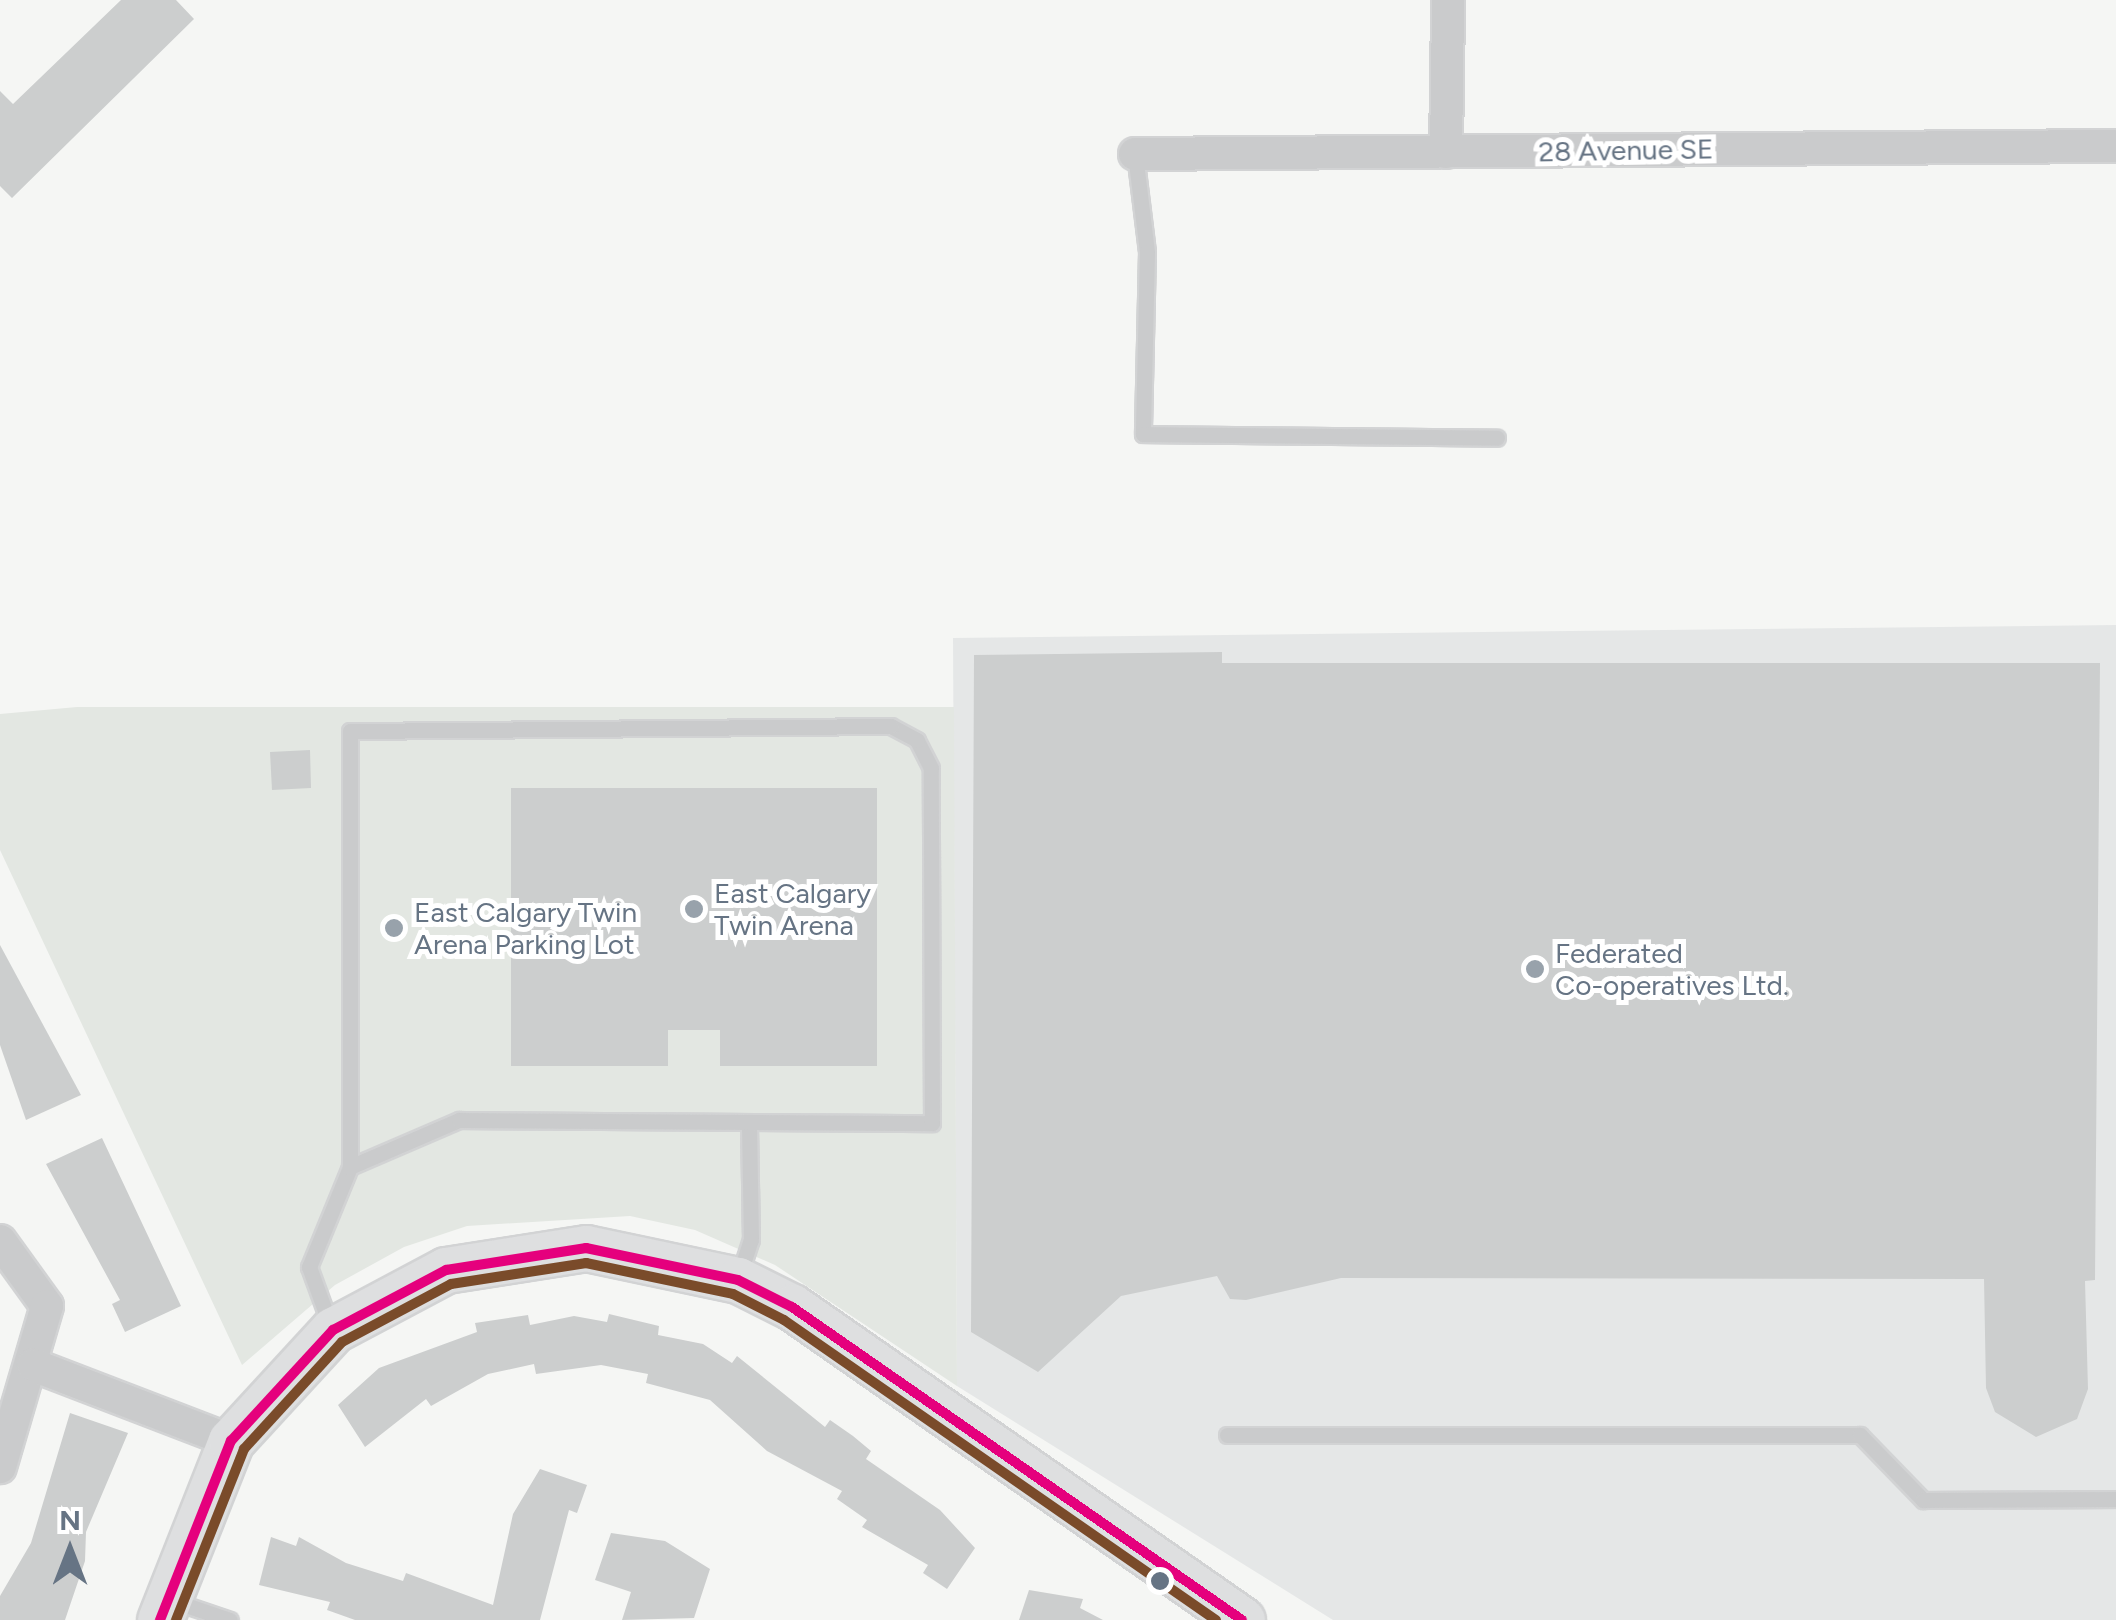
<!DOCTYPE html>
<html>
<head>
<meta charset="utf-8">
<style>
  body { margin:0 }
  #map { position:relative; width:2116px; height:1620px; overflow:hidden; background:#f5f6f4; font-family:Figtree,sans-serif }
  div>[style] { position:absolute }
  [style*='--x'] { left:calc(var(--x)*1px); top:calc(var(--y)*1px); width:calc(var(--w)*1px); rotate:calc(var(--a)*1deg) }
  .built>* { inset:0; background:#e5e7e7 }
  .green>* { inset:0; background:#e3e7e2 }
  .building>* { inset:0; background:#cccece }
  .roads { filter:drop-shadow(2px 0 #d2d3d4) drop-shadow(-2px 0 #d2d3d4) drop-shadow(0 2px #d2d3d4) drop-shadow(0 -2px #d2d3d4) }
  .lane>* { height:15px; margin:-7.5px; padding:0 7.5px; transform-origin:7.5px; border-radius:7.5px; background:#cacbcc }
  .street>* { height:32px; margin:-16px; padding:0 16px; transform-origin:16px; border-radius:16px; background:#cacbcc }
  .secondary>* { height:45px; margin:-22.5px; padding:0 22.5px; transform-origin:22.5px; border-radius:22.5px; background:#dedfe0 }
  .bus-1>* { height:10px; margin:-5px; padding:0 5px; transform-origin:5px; border-radius:5px; background:#e5007d }
  .bus-2>* { height:10px; margin:-5px; padding:0 5px; transform-origin:5px; border-radius:5px; background:#7a4b2a }
  .dots>* { width:28px; height:28px; translate:-50% -50%; box-sizing:border-box; border:5px solid #fff; border-radius:50% }
  span { translate:-50% -50%; white-space:nowrap; text-align:center; line-height:1.15; -webkit-text-stroke:10px #fff; paint-order:stroke }
  .street-label { font-size:28px; color:#667484 }
  .poi-label { font-size:28px; color:#667484 }
  .left { translate:0 -50%; text-align:left }
  .north { position:absolute; left:20px; top:1500px; width:100px; height:100px; -webkit-text-stroke:8px #fff; paint-order:stroke; rotate:0deg; font-size:28px; font-weight:700; line-height:40px; text-align:center; color:#667484 }
  .north::after { content:''; display:block; margin:auto; width:35px; height:45px; background:#667484; clip-path:polygon(50% 0,100% 100%,50% 72%,0 100%) }
</style>
</head>
<body>
<div id="map">
  <div class="built">
    <div style="clip-path:polygon(2116px 625px,2116px 1620px,1333px 1620px,957px 1386px,953px 638px)"></div>
  </div>
  <div class="green">
    <div style="clip-path:polygon(77px 707px,954px 707px,957px 1386px,775px 1265px,695px 1230px,630px 1216px,467px 1226px,404px 1247px,335px 1285px,242px 1365px,0 850px,0 714px)"></div>
  </div>
  <div class="building">
    <div style="clip-path:polygon(121px 0,176px 0,194px 19px,12px 198px,0 186px,0 91px,13px 104px)"></div>
    <div style="clip-path:polygon(1222px 652px,1222px 663px,2100px 663px,2095px 1280px,2085px 1281px,2088px 1389px,2077px 1419px,2036px 1437px,1995px 1412px,1986px 1388px,1984px 1279px,1341px 1278px,1246px 1300px,1230px 1299px,1217px 1276px,1121px 1296px,1038px 1372px,971px 1332px,974px 655px)"></div>
    <div style="clip-path:polygon(310px 750px,311px 788px,272px 790px,270px 752px)"></div>
    <div style="clip-path:polygon(511px 788px,877px 788px,877px 1066px,720px 1066px,720px 1030px,668px 1030px,668px 1066px,511px 1066px)"></div>
    <div style="clip-path:polygon(0 945px,81px 1095px,26px 1120px,0 1045px)"></div>
    <div style="clip-path:polygon(102px 1138px,181px 1306px,125px 1332px,112px 1304px,120px 1300px,46px 1164px)"></div>
    <div style="clip-path:polygon(609px 1314px,659px 1326px,658px 1335px,703px 1344px,732px 1363px,737px 1356px,825px 1427px,830px 1420px,853px 1436px,871px 1451px,866px 1459px,940px 1510px,975px 1548px,947px 1589px,923px 1573px,928px 1565px,862px 1527px,867px 1520px,837px 1499px,842px 1491px,767px 1451px,710px 1400px,646px 1383px,648px 1374px,601px 1365px,536px 1374px,534px 1364px,488px 1374px,431px 1406px,426px 1399px,365px 1447px,338px 1405px,379px 1368px,477px 1332px,475px 1323px,528px 1315px,530px 1325px,574px 1316px,607px 1322px)"></div>
    <div style="clip-path:polygon(70px 1413px,128px 1433px,86px 1532px,85px 1561px,65px 1620px,0 1620px,0 1596px,31px 1543px)"></div>
    <div style="clip-path:polygon(540px 1469px,587px 1485px,577px 1513px,569px 1510px,540px 1620px,355px 1620px,327px 1610px,330px 1602px,259px 1585px,271px 1537px,296px 1546px,299px 1537px,346px 1563px,403px 1581px,406px 1573px,493px 1605px,513px 1514px)"></div>
    <div style="clip-path:polygon(611px 1533px,665px 1541px,710px 1569px,694px 1618px,622px 1620px,631px 1592px,595px 1580px)"></div>
    <div style="clip-path:polygon(1029px 1590px,1083px 1599px,1080px 1608px,1103px 1620px,1019px 1620px)"></div>
  </div>
  <div class="roads">
    <div class="lane">
      <div style="--x:1135;--y:154;--w:99;--a:83"></div>
      <div style="--x:1147;--y:252;--w:182;--a:91.3"></div>
      <div style="--x:1143;--y:434;--w:354;--a:0.6"></div>
      <div style="--x:739;--y:1276;--w:38;--a:-72"></div>
      <div style="--x:751;--y:1240;--w:114;--a:-91"></div>
      <div style="--x:331;--y:1327;--w:64;--a:-110.1"></div>
      <div style="--x:309;--y:1267;--w:108;--a:-67.7"></div>
      <div style="--x:350;--y:1167;--w:119;--a:-23.3"></div>
      <div style="--x:459;--y:1120;--w:473;--a:0.4"></div>
      <div style="--x:932;--y:1123;--w:355;--a:-90.2"></div>
      <div style="--x:931;--y:768;--w:31;--a:-117"></div>
      <div style="--x:917;--y:740;--w:30;--a:-152"></div>
      <div style="--x:891;--y:726;--w:541;--a:179.47"></div>
      <div style="--x:350;--y:731;--w:436;--a:90"></div>
      <div style="--x:1227;--y:1435;--w:633;--a:0"></div>
      <div style="--x:1860;--y:1435;--w:91;--a:45.9"></div>
      <div style="--x:1923;--y:1500;--w:193;--a:-0.3"></div>
      <div style="--x:171;--y:1600;--w:62;--a:18.7"></div>
    </div>
    <div class="street">
      <div style="--x:1446;--y:152;--w:152;--a:-89.2"></div>
      <div style="--x:1135;--y:154;--w:981;--a:-0.47"></div>
      <div style="--x:0;--y:1241;--w:80;--a:54.1"></div>
      <div style="--x:47;--y:1306;--w:168;--a:106.3"></div>
      <div style="--x:33;--y:1365;--w:212;--a:21"></div>
    </div>
    <div class="secondary">
      <div style="--x:160;--y:1620;--w:193;--a:-68.4"></div>
      <div style="--x:231;--y:1441;--w:151;--a:-47.4"></div>
      <div style="--x:333;--y:1330;--w:128;--a:-28"></div>
      <div style="--x:446;--y:1270;--w:142;--a:-8.9"></div>
      <div style="--x:586;--y:1248;--w:155;--a:11.9"></div>
      <div style="--x:738;--y:1280;--w:60;--a:26.6"></div>
      <div style="--x:792;--y:1307;--w:548;--a:34.82"></div>
    </div>
  </div>
  <div class="bus-1">
    <div style="--x:160;--y:1620;--w:193;--a:-68.4"></div>
    <div style="--x:231;--y:1441;--w:151;--a:-47.4"></div>
    <div style="--x:333;--y:1330;--w:128;--a:-28"></div>
    <div style="--x:446;--y:1270;--w:142;--a:-8.9"></div>
    <div style="--x:586;--y:1248;--w:155;--a:11.9"></div>
    <div style="--x:738;--y:1280;--w:60;--a:26.6"></div>
    <div style="--x:792;--y:1307;--w:548;--a:34.82"></div>
  </div>
  <div class="bus-2">
    <div style="--x:176;--y:1620;--w:184;--a:-68.3"></div>
    <div style="--x:244;--y:1449;--w:145;--a:-47.5"></div>
    <div style="--x:342;--y:1342;--w:123;--a:-28"></div>
    <div style="--x:451;--y:1284;--w:137;--a:-8.8"></div>
    <div style="--x:586;--y:1263;--w:150;--a:11.9"></div>
    <div style="--x:733;--y:1294;--w:57;--a:27"></div>
    <div style="--x:784;--y:1320;--w:526;--a:34.78"></div>
  </div>
  <div class="dots">
    <div style="left:694px;top:909px;background:#98a2ab"></div>
    <div style="left:394px;top:928px;background:#98a2ab"></div>
    <div style="left:1535px;top:969px;background:#98a2ab"></div>
    <div style="left:1160px;top:1581px;background:#667484"></div>
  </div>
  <div class="street-label">
    <span style="left:1626px;top:150px;rotate:-1deg">28 Avenue SE</span>
  </div>
  <div class="poi-label">
    <span class="left" style="left:714px;top:909px">East Calgary<br>Twin Arena</span>
    <span class="left" style="left:414px;top:928px">East Calgary Twin<br>Arena Parking Lot</span>
    <span class="left" style="left:1555px;top:969px">Federated<br>Co-operatives Ltd.</span>
  </div>
  <div class="north">N</div>
</div>
</body>
</html>
